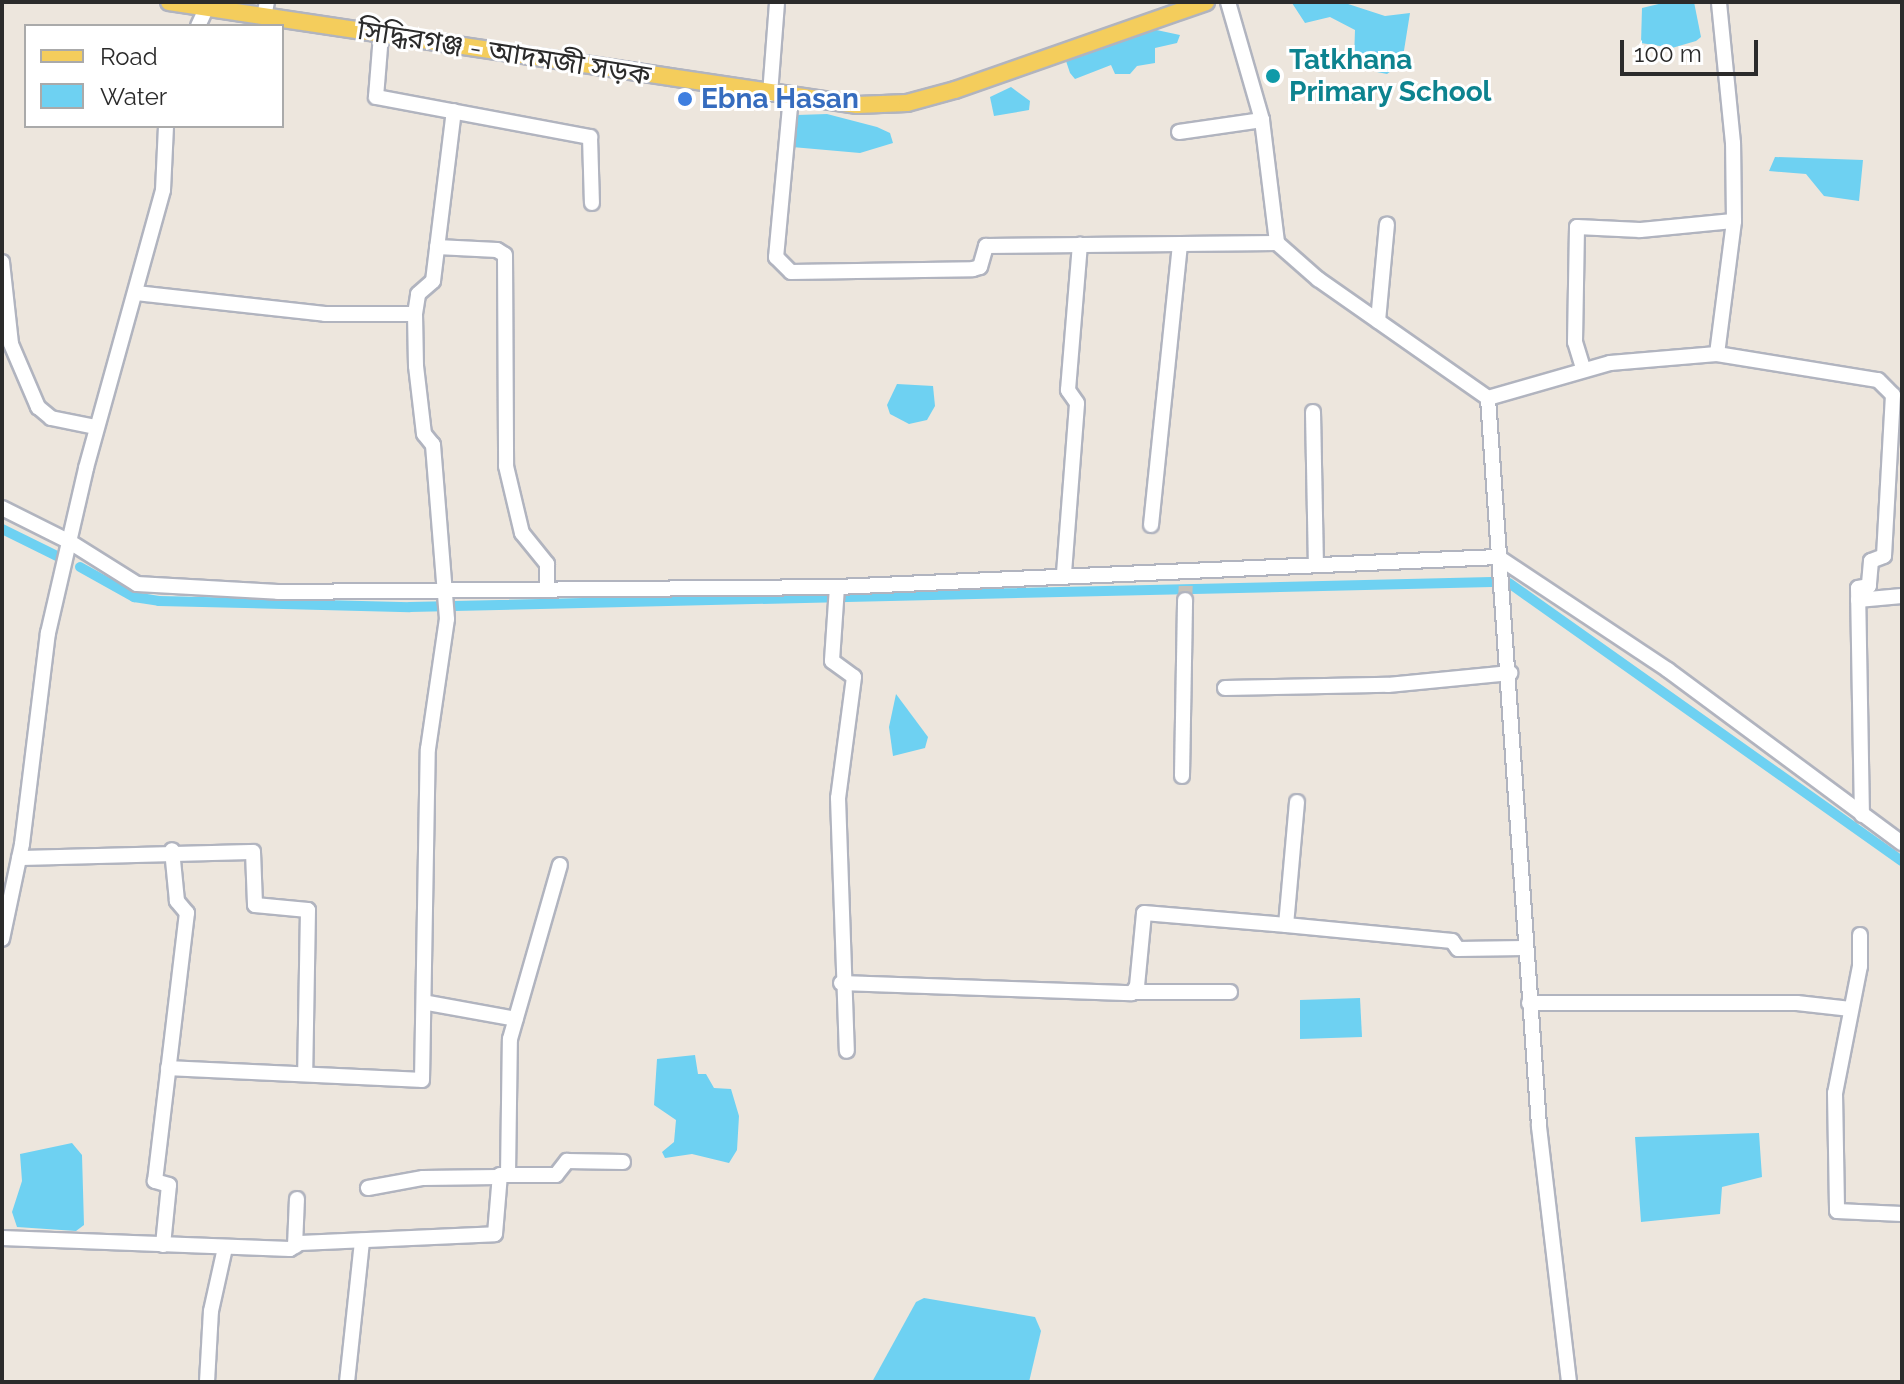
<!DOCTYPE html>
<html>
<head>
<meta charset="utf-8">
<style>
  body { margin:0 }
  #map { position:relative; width:1904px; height:1384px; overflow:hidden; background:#ede6dd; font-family:Raleway,"Noto Sans Bengali",sans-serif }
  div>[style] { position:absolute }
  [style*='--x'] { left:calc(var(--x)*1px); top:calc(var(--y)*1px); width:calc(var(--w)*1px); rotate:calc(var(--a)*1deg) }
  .water>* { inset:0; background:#6ed1f2 }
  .canal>* { height:10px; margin:-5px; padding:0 5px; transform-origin:5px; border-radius:5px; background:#6ed1f2 }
  .minor-tunnel>* { height:14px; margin-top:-7px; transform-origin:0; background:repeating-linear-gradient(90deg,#c6c1b9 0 14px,transparent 0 21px) }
  .roads { filter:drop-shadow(2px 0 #b1b4bf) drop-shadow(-2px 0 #b1b4bf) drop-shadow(0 2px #b1b4bf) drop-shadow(0 -2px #b1b4bf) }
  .minor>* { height:14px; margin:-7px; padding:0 7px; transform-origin:7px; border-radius:7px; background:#fff }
  .major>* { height:16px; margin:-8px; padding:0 8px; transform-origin:8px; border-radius:8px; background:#f4cd5c }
  .dots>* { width:22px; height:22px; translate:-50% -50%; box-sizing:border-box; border:4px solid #fff; border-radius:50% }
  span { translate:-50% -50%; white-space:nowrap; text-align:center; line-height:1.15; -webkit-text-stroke:6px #fff; paint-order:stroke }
  .street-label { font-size:28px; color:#2b2b2b }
  .culture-label { font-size:28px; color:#0d838f; font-weight:700 }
  .left { translate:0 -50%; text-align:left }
  .shop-label { font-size:28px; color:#366cbe; font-weight:700 }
  .frame { position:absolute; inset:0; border:4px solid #2b2b2b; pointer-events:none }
  .legend { position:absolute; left:24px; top:24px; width:260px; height:104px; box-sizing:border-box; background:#fff; border:2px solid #aaa; margin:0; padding:10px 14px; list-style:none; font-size:24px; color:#2b2b2b }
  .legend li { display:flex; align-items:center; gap:16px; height:40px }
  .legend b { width:40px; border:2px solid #aaa }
  .scale { position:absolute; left:1620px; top:40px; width:138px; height:36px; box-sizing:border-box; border:4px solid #2b2b2b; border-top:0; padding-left:10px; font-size:24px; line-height:28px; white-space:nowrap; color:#2b2b2b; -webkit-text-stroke:6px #fff; paint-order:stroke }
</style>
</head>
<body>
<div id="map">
  <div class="water">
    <div style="clip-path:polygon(1342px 2px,1385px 16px,1410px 13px,1402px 63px,1387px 74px,1377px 72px,1354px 59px,1355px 30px,1330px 17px,1305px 23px,1292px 3px)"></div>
    <div style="clip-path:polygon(1667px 2px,1694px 2px,1701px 37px,1696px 41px,1672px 48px,1641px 43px,1642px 8px)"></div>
    <div style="clip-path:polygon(1147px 28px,1180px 35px,1177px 43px,1155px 48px,1155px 63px,1137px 66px,1130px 74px,1115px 74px,1111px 65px,1075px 79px,1070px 73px,1066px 61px,1075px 50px)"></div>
    <div style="clip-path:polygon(1011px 87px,1030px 101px,1029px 110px,994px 116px,990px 97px)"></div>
    <div style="clip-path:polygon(827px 114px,877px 127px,890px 133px,893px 143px,860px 153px,792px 147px,797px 115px)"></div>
    <div style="clip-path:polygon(1775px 157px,1863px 160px,1859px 201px,1824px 196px,1806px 174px,1769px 171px)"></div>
    <div style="clip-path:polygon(897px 384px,933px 386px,935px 406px,927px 420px,909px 424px,890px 414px,887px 405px)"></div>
    <div style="clip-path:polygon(896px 694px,928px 737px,925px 748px,893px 756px,889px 727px)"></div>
    <div style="clip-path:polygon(1360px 998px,1362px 1037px,1300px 1039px,1300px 1000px)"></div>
    <div style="clip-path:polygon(695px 1055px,698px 1074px,706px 1074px,714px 1088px,731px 1089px,739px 1116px,737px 1150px,729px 1163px,692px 1154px,665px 1158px,662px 1152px,674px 1142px,676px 1120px,654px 1105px,657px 1059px)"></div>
    <div style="clip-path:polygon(1759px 1133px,1762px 1177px,1722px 1187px,1720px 1214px,1641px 1222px,1635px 1137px)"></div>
    <div style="clip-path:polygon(72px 1143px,82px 1155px,84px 1225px,76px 1231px,17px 1227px,12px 1212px,22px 1181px,20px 1154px)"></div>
    <div style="clip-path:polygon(924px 1298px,1035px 1317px,1041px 1331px,1029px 1382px,872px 1382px,916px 1302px)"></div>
  </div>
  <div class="canal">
    <div style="--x:2;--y:529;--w:64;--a:26.2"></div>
    <div style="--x:80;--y:567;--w:62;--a:29.1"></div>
    <div style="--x:134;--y:597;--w:25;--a:9"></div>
    <div style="--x:159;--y:601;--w:251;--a:1.4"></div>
    <div style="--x:410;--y:607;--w:1082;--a:-1.32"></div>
    <div style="--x:1509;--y:583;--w:481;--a:35.3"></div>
  </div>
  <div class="minor-tunnel">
    <div style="--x:1185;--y:600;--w:19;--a:-87"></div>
  </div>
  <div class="roads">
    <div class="minor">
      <div style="--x:1228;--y:2;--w:123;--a:73.9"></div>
      <div style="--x:1262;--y:120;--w:124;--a:83"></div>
      <div style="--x:1277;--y:243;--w:55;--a:41.3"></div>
      <div style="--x:1318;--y:279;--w:208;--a:35"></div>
      <div style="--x:264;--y:16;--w:14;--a:-78"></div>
      <div style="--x:198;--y:26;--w:19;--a:-65"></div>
      <div style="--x:381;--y:35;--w:62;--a:94.6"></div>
      <div style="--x:376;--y:97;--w:218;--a:10.6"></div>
      <div style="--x:590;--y:137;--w:66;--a:88.3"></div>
      <div style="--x:770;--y:94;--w:92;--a:-85.6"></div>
      <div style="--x:791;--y:96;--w:162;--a:95.3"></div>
      <div style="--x:776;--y:257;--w:21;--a:45"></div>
      <div style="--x:791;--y:272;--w:182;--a:-0.9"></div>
      <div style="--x:973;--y:269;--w:7;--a:-16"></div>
      <div style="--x:980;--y:267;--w:22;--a:-74"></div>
      <div style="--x:986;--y:246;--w:291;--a:-0.6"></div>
      <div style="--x:1179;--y:132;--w:84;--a:-8.2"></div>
      <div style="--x:437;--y:247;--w:60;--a:2.9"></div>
      <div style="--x:497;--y:250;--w:9;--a:32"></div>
      <div style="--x:505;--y:255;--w:211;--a:89.7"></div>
      <div style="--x:506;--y:466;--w:69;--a:76.6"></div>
      <div style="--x:522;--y:533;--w:40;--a:51"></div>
      <div style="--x:547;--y:564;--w:23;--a:90"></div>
      <div style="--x:2;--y:262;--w:82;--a:83.7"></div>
      <div style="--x:11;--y:344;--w:69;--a:66.8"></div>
      <div style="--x:38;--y:407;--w:17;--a:40"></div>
      <div style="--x:51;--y:418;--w:46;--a:11.3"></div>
      <div style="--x:136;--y:293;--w:190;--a:6.3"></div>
      <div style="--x:325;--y:314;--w:90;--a:0"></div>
      <div style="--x:1378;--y:321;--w:97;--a:-84.7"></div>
      <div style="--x:1717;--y:354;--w:163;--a:9.2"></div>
      <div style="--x:1878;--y:380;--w:21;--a:45"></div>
      <div style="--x:1893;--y:395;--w:161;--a:93.2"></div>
      <div style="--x:1884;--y:556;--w:14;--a:159"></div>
      <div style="--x:1871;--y:561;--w:25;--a:95"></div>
      <div style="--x:1869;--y:586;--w:11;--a:170"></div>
      <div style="--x:1858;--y:588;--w:227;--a:89"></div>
      <div style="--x:1583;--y:368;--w:27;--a:-107"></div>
      <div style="--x:1575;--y:342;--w:115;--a:-89"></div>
      <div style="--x:1577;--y:227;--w:63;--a:2.7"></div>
      <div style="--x:1640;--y:230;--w:94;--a:-5.5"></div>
      <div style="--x:1313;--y:412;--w:153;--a:88.9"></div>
      <div style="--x:2;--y:508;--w:76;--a:26.6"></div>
      <div style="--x:70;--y:542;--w:79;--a:32.1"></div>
      <div style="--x:137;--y:584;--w:141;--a:3.2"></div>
      <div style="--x:278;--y:592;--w:559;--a:-0.51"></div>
      <div style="--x:837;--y:587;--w:662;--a:-2.6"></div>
      <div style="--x:1498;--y:557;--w:204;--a:33.6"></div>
      <div style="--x:1668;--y:670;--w:291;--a:36.5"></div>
      <div style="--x:1151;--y:525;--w:281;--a:-84.1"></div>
      <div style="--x:1064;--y:573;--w:170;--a:-85.6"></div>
      <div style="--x:1077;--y:403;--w:16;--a:-125"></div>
      <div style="--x:1068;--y:390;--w:146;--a:-85.3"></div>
      <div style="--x:837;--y:587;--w:74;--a:93.9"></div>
      <div style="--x:832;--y:661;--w:27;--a:36"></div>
      <div style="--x:854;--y:677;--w:122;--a:97.5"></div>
      <div style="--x:838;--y:798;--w:253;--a:88"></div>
      <div style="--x:1858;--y:600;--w:44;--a:-5.2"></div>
      <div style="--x:1225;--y:688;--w:163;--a:-1.1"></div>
      <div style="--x:1388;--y:685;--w:123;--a:-5.6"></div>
      <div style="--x:1182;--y:776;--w:176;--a:-89"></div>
      <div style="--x:1297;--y:802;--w:123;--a:95.1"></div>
      <div style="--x:1286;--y:925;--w:167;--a:5.5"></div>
      <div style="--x:1452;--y:941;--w:10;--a:53"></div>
      <div style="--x:1458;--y:949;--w:66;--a:-0.9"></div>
      <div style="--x:19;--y:858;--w:234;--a:-1.5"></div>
      <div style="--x:253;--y:852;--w:53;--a:87.8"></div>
      <div style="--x:255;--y:905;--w:53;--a:5.4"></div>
      <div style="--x:308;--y:910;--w:164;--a:91"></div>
      <div style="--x:1860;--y:935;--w:31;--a:90"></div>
      <div style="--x:1860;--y:966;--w:129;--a:101.1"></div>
      <div style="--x:1835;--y:1093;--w:118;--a:89"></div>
      <div style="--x:1837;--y:1211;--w:65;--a:2.6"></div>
      <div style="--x:2;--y:939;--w:97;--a:-78.1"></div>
      <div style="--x:22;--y:844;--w:213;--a:-83"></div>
      <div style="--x:48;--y:633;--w:169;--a:-77"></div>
      <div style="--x:86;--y:468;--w:288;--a:-74.5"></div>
      <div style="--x:163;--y:190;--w:64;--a:-87.3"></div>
      <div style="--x:841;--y:983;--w:291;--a:2"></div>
      <div style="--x:1132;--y:993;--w:9;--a:-54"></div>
      <div style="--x:1137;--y:986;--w:73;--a:-84.5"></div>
      <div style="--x:1144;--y:913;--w:143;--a:4.8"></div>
      <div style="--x:1136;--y:992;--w:94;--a:0"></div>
      <div style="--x:428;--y:1003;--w:89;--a:10.3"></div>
      <div style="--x:1529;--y:1003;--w:268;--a:0"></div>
      <div style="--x:1797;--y:1003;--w:54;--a:6.3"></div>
      <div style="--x:168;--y:1068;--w:254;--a:2.7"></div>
      <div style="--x:422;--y:1080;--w:331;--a:-89"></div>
      <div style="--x:428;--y:749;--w:131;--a:-81.7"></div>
      <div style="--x:447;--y:619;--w:175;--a:-94.6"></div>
      <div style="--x:433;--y:445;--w:14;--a:-129"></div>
      <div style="--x:424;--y:434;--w:68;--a:-96.7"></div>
      <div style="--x:416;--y:366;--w:52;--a:-91.1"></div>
      <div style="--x:415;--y:314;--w:20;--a:-81"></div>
      <div style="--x:418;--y:294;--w:20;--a:-41"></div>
      <div style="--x:433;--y:281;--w:171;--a:-83"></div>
      <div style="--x:508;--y:1175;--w:136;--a:-89.2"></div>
      <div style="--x:510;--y:1039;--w:181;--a:-74"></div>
      <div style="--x:368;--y:1188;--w:56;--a:-10.3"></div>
      <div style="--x:423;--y:1178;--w:75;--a:-0.8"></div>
      <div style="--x:2;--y:1238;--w:288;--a:2.2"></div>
      <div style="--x:290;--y:1249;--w:12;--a:-31"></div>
      <div style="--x:300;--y:1243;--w:195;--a:-2.6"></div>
      <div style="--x:495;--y:1234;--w:59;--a:-85.2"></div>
      <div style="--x:500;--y:1175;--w:56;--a:0"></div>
      <div style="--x:556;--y:1175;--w:18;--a:-52"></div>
      <div style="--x:567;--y:1161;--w:56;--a:1"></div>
      <div style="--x:163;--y:1245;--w:60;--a:-84.3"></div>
      <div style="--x:169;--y:1185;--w:15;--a:-164"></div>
      <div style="--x:155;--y:1181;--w:270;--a:-83.2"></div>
      <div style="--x:187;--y:913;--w:16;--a:-130"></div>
      <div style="--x:177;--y:901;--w:51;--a:-95.6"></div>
      <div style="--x:295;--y:1246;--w:47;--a:-87.6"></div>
      <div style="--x:207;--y:1382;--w:71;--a:-86.8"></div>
      <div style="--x:211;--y:1311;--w:65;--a:-77.5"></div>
      <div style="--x:347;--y:1382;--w:142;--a:-83.9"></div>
      <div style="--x:1569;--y:1382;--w:258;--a:-96.7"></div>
      <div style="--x:1539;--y:1126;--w:730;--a:-94.01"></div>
      <div style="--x:1488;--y:398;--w:127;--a:-16"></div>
      <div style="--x:1610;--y:363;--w:107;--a:-4.8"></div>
      <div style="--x:1717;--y:354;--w:134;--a:-82.7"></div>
      <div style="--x:1734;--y:221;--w:78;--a:-90.7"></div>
      <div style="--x:1733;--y:143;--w:142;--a:-95.7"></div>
    </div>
    <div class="major">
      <div style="--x:169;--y:2;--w:696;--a:8.51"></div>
      <div style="--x:857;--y:105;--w:50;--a:-2.3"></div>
      <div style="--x:907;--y:103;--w:50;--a:-15.2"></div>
      <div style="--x:955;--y:90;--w:266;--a:-19.3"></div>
    </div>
  </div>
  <div class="dots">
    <div style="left:1273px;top:76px;background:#0f9aa8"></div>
    <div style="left:685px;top:99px;background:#3f7fe0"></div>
  </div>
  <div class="street-label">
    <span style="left:504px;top:53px;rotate:9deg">সিদ্ধিরগঞ্জ - আদমজী সড়ক</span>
  </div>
  <div class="culture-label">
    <span class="left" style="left:1289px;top:76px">Tatkhana<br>Primary School</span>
  </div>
  <div class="shop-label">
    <span class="left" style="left:701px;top:99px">Ebna Hasan</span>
  </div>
  <div class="frame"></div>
  <ul class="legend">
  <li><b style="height:10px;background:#f4cd5c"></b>Road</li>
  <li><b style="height:22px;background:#6ed1f2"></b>Water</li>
  </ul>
  <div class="scale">100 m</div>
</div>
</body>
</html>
